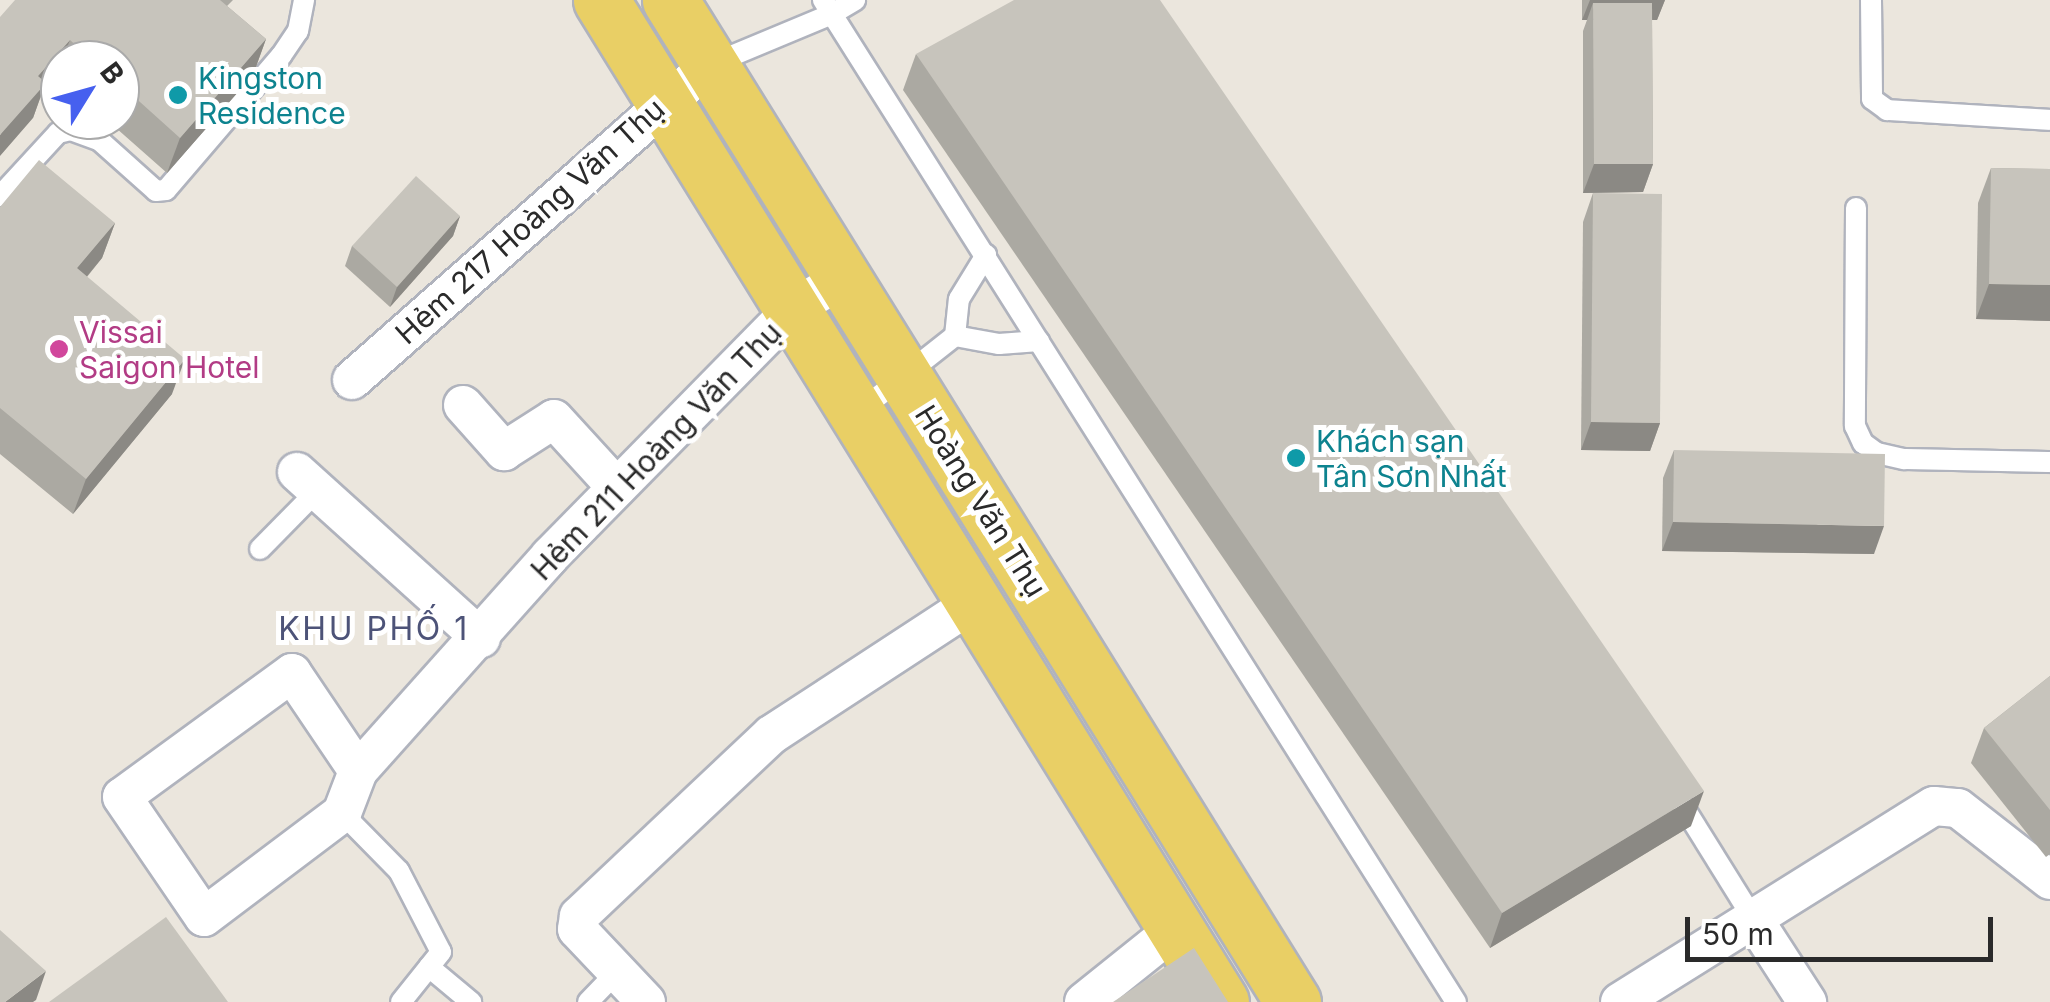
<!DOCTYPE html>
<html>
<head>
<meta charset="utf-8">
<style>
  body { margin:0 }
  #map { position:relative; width:2050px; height:1002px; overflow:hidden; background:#ebe6dd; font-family:Inter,sans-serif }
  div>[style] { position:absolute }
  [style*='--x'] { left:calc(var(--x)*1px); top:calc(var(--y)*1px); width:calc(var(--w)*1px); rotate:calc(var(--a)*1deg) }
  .roads { filter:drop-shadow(2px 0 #b0b3bd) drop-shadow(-2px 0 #b0b3bd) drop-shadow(0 2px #b0b3bd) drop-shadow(0 -2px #b0b3bd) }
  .lane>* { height:20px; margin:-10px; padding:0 10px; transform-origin:10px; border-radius:10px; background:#fff }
  .street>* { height:38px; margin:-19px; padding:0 19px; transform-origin:19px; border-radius:19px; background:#fff }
  .primary>* { height:55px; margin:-27.5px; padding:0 27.5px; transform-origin:27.5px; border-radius:27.5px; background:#e9cf65 }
  .wall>* { inset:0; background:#aba9a2 }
  .shaded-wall>* { inset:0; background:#8b8984 }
  .building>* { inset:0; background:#c7c4bc }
  .dots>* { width:28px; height:28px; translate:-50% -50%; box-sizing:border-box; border:5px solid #fff; border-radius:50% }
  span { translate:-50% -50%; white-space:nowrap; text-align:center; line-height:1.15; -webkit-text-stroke:10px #fff; paint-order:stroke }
  .culture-label { font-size:30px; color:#0d838f }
  .left { translate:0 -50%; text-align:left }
  .street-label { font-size:30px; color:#2a2a2a }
  .hotel-label { font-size:30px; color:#b23c85 }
  .neighbourhood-label { font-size:32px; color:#4d5378; letter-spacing:2.5px }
  .north { position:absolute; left:40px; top:40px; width:100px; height:100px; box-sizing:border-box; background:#fff; border:2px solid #aaa; border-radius:50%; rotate:53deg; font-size:28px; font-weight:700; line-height:40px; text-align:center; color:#2a2a2a }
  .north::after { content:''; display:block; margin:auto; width:35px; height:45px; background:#4660ef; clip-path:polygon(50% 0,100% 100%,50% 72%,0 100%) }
  .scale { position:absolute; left:1685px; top:917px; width:308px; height:45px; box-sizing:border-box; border:5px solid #2a2a2a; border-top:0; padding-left:12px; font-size:30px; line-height:35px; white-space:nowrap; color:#2a2a2a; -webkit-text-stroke:8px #fff; paint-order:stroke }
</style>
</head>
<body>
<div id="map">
  <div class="roads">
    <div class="lane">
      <div style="--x:823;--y:0;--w:1185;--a:57.72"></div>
      <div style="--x:1871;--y:0;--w:99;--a:89.4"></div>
      <div style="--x:1872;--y:99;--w:19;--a:36"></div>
      <div style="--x:1887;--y:110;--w:163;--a:3.5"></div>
      <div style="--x:712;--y:64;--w:130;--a:-22.6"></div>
      <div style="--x:832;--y:14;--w:27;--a:-31"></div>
      <div style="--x:0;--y:196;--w:86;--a:-47.4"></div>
      <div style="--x:58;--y:133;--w:13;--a:-13"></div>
      <div style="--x:71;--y:130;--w:30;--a:20"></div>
      <div style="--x:99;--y:140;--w:76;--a:41.8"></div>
      <div style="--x:156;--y:191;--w:10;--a:-6"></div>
      <div style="--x:166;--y:190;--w:177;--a:-49.4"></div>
      <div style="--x:281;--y:56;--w:30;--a:-56"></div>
      <div style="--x:298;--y:31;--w:32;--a:-79"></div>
      <div style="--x:1856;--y:208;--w:218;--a:90.3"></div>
      <div style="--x:1855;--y:426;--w:19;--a:65"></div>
      <div style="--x:1863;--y:443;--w:17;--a:36"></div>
      <div style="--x:1877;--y:453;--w:28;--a:13"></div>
      <div style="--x:1904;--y:459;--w:146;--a:1.2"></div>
      <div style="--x:955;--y:336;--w:45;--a:10.3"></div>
      <div style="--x:999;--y:344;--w:40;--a:-4.3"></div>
      <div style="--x:857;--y:413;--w:125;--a:-38.2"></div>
      <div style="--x:955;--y:336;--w:37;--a:-84"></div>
      <div style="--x:959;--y:299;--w:52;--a:-58.5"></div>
      <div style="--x:260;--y:549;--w:83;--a:-45.5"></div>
      <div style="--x:1680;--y:801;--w:140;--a:58.1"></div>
      <div style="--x:342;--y:813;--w:81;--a:45.5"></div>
      <div style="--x:399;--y:871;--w:91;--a:62.6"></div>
      <div style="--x:441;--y:952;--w:64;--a:128.7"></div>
      <div style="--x:429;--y:967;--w:55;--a:39.8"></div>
      <div style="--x:588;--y:1002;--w:42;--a:-46"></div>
    </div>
    <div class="street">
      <div style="--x:352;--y:380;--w:478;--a:-41.4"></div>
      <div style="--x:463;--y:405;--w:62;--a:48.3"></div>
      <div style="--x:504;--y:451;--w:59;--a:-32.6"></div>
      <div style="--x:554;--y:419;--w:93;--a:47.6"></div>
      <div style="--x:297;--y:472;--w:248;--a:42.1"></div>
      <div style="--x:358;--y:771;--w:118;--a:-124"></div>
      <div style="--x:292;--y:673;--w:210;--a:143.9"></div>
      <div style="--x:122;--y:797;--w:145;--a:55.7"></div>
      <div style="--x:204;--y:917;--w:173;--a:-37"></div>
      <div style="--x:342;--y:813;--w:45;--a:-69.1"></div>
      <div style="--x:358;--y:771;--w:288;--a:-48.2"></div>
      <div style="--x:550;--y:556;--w:346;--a:-45.5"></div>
      <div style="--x:793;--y:309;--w:59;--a:-31.8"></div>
      <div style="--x:1754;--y:920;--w:98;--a:57.1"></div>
      <div style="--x:646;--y:1002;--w:100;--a:-133.4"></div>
      <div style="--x:577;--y:929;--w:13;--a:-81"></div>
      <div style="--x:579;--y:916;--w:264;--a:-43.3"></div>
      <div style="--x:771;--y:735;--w:241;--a:-33.2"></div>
      <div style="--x:1084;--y:1002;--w:117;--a:-38.7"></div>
      <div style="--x:1620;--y:1002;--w:370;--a:-32"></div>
      <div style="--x:1934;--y:806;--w:24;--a:5"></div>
      <div style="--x:1958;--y:808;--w:117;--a:38"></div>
    </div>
    <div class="primary">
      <div style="--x:601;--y:0;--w:1178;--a:58.25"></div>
      <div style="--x:670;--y:0;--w:1180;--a:58.13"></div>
    </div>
  </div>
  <div class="wall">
    <div style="clip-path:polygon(15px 0,233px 0,227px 6px,266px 39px,253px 75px,167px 173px,107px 120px,120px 120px,120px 60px,60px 60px,60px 78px,57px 75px,43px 90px,33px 118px)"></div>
    <div style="clip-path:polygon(1582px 0,1665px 0,1657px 20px,1652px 20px,1653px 164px,1643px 192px,1583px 193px,1583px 31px,1587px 20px,1582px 20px)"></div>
    <div style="clip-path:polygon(916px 54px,1691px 826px,1490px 948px,903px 90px)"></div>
    <div style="clip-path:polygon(1991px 168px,2050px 169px,2050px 321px,1976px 319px,1978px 203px)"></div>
    <div style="clip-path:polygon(1593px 193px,1660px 423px,1650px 451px,1581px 450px,1583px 222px)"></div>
    <div style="clip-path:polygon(0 207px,115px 223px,102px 258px,87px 277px,172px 394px,73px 514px,0 454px)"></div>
    <div style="clip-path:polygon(460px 216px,453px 236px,390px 307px,345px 266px,352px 246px)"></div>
    <div style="clip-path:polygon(1674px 450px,1874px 554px,1662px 551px,1663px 478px)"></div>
    <div style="clip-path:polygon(2050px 676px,2050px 854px,2046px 857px,1971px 763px,1984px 728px)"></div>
  </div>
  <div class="shaded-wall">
    <div style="clip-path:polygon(1590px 0,1665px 0,1657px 20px,1593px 20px,1593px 3px,1587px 20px,1582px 20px)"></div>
    <div style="clip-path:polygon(266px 39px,253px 75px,167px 173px,180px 138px)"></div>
    <div style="clip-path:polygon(70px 40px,62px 60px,60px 60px,60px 66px,57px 75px,43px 90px,33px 118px,0 156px,0 135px,38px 76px)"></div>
    <div style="clip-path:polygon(1594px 164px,1653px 164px,1643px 192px,1583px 193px)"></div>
    <div style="clip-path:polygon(460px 216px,453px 236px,390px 307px,397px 287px)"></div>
    <div style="clip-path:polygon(115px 223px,102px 258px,64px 304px,77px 268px)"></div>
    <div style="clip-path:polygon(1989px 284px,2050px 285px,2050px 321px,1976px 319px)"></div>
    <div style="clip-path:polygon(185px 359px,172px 394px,73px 514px,86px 479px)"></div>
    <div style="clip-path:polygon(1591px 422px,1660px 423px,1650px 451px,1581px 450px)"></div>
    <div style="clip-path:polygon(1673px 522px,1884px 526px,1874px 554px,1662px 551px)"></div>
    <div style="clip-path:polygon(1704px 791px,1691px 826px,1490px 948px,1502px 913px)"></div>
    <div style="clip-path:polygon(46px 971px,36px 1000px,33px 1002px,5px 1002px)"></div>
  </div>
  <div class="building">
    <div style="clip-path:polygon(15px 0,220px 0,266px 39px,180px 138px,120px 84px,120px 60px,92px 60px,70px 40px,38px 76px,46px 83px,0 135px,0 17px)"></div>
    <div style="clip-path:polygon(1014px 0,1160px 0,1704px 791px,1502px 913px,916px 54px)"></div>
    <div style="clip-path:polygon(1593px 3px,1652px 3px,1653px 164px,1594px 164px)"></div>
    <div style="clip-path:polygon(39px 160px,115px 223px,77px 268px,185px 359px,86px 479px,0 408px,0 207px)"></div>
    <div style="clip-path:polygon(1991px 168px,2050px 169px,2050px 285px,1989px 284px)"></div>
    <div style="clip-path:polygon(416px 176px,460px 216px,397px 287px,352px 246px)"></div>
    <div style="clip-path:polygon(1593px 193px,1662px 194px,1660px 423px,1591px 422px)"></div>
    <div style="clip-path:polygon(1674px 450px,1885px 454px,1884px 526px,1673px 522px)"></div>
    <div style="clip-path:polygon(2050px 676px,2050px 810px,1984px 728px)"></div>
    <div style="clip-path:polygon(166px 917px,228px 1002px,49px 1002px)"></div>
    <div style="clip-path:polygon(0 930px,46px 971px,5px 1002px,0 1002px)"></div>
    <div style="clip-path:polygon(1194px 948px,1228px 1002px,1113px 1002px)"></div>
  </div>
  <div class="dots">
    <div style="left:178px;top:95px;background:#0f9aa8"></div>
    <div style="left:59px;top:349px;background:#d1479c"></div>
    <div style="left:1296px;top:458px;background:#0f9aa8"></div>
  </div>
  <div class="culture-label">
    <span class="left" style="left:198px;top:95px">Kingston<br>Residence</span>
    <span class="left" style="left:1316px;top:458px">Khách sạn<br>Tân Sơn Nhất</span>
  </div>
  <div class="street-label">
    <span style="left:530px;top:221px;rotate:-42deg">Hẻm 217 Hoàng Văn Thụ</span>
    <span style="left:656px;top:451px;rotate:-46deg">Hẻm 211 Hoàng Văn Thụ</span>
    <span style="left:981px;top:501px;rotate:58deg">Hoàng Văn Thụ</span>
  </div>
  <div class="hotel-label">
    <span class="left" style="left:79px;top:349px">Vissai<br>Saigon Hotel</span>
  </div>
  <div class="neighbourhood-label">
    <span style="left:374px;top:629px">KHU PHỐ 1</span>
  </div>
  <div class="north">B</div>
  <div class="scale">50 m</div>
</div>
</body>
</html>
